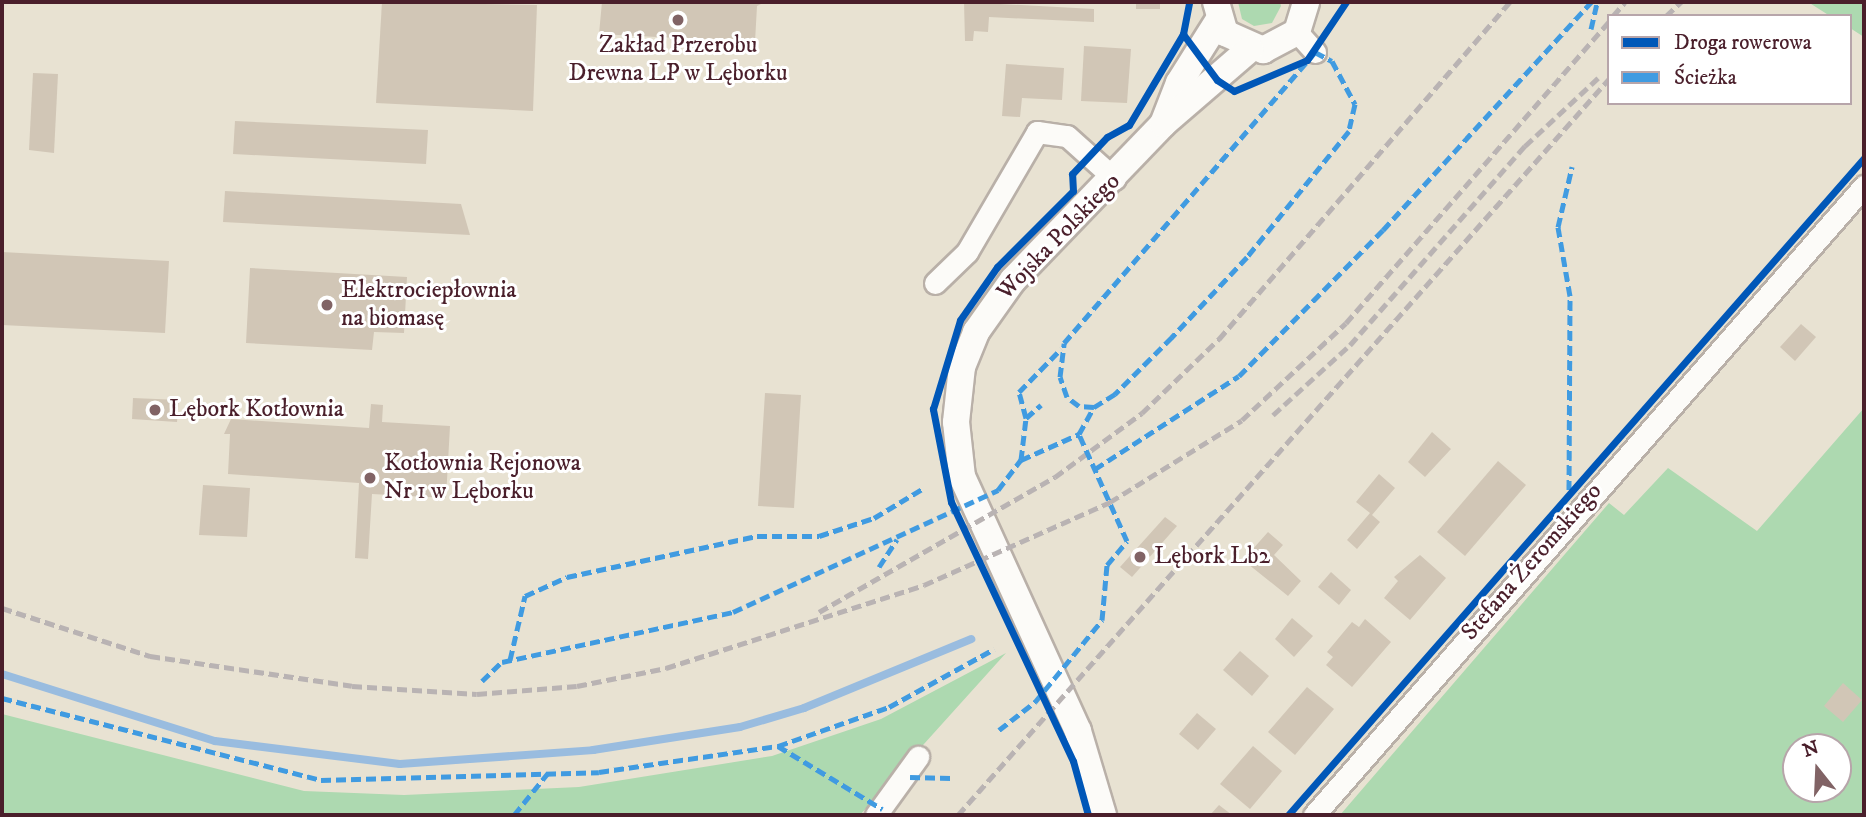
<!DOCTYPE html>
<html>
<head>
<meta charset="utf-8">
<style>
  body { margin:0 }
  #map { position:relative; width:1866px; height:817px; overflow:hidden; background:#e8e2d2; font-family:"IM FELL DW Pica",serif }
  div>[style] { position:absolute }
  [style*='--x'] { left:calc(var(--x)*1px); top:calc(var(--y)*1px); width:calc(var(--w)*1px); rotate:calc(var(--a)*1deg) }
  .green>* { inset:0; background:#add9b0 }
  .stream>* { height:8px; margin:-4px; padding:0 4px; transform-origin:4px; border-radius:4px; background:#99bcdf }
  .building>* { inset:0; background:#d1c6b6 }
  .roads { filter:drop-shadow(2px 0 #b9b0a8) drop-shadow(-2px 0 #b9b0a8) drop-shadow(0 2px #b9b0a8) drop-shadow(0 -2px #b9b0a8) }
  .minor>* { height:21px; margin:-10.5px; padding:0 10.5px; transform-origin:10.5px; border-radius:10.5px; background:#fcfbf8 }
  .tertiary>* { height:26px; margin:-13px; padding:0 13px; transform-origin:13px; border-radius:13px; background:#fcfbf8 }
  .rail>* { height:5px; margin-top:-2.5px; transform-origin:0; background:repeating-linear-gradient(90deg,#b9b3b3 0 10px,transparent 0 15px) }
  .quiet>* { height:5px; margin-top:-2.5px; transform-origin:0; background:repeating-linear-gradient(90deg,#409be1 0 10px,transparent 0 15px) }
  .cycleway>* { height:7px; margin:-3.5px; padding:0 3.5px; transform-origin:3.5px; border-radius:3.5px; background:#0057b8 }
  .dots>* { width:19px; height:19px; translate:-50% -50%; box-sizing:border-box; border:4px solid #fff; border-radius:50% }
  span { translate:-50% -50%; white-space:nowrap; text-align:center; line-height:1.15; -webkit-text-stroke:6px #fff; paint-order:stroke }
  .poi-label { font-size:24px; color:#4a1f2b }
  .left { translate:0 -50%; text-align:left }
  .street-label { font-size:24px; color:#4a1f2b }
  .frame { position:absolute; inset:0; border:4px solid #4a1f2b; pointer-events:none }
  .legend { position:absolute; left:1607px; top:14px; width:245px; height:91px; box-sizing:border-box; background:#fff; border:2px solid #b7a5aa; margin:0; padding:9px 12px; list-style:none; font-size:21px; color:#4a1f2b }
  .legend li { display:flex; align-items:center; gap:14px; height:35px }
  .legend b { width:35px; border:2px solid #b7a5aa }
  .north { position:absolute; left:1782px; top:733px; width:70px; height:70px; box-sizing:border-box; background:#fff; border:2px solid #b7a5aa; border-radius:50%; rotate:342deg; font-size:19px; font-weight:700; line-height:28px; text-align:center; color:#4a1f2b }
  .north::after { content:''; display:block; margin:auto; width:24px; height:32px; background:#816365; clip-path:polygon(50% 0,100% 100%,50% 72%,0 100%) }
</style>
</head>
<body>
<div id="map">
  <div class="green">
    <div style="clip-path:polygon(1238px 2px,1280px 2px,1281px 6px,1272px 23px,1254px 26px,1242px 19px)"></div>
    <div style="clip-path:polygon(1808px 2px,1864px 2px,1864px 37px,1850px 28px,1850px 16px,1830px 16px)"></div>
    <div style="clip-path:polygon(evenodd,1864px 408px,1864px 815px,1340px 815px,1609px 503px,1624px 515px,1668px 468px,1757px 531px,1864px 408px,1796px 747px,1838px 747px,1838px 789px,1796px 789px,1796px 747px)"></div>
    <div style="clip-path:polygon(1006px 653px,860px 815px,2px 815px,2px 714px,304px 791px,404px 795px,579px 787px,772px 756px,881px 719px)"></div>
  </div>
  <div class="stream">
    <div style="--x:2;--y:674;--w:223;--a:17.5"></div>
    <div style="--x:215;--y:741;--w:186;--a:7.1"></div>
    <div style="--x:400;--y:764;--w:194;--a:-4.1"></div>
    <div style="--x:593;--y:750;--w:149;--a:-8.9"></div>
    <div style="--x:740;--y:727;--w:67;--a:-16.5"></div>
    <div style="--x:804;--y:708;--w:181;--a:-22.4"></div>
  </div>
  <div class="building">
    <div style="clip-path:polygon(382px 2px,537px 5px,533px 111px,376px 103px)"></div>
    <div style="clip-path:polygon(602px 2px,765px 2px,757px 6px,755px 42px,599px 34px)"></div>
    <div style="clip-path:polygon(964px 2px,1094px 9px,1094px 22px,989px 17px,988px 32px,974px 31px,973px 41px,965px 41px)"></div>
    <div style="clip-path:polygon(1136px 2px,1160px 2px,1160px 9px,1136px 9px)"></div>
    <div style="clip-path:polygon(1084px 46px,1131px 49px,1127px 103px,1081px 101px)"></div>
    <div style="clip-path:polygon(1006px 64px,1064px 68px,1062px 100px,1022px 98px,1020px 117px,1002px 116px)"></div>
    <div style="clip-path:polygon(33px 73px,58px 74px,54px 153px,29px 150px)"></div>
    <div style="clip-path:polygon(235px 121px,428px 130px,426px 164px,233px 154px)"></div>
    <div style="clip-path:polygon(225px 191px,461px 204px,470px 235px,223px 222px)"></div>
    <div style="clip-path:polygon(2px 252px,169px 261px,165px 333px,2px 325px)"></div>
    <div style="clip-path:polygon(250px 268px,407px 277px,404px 333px,374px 332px,372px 350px,246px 343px)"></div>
    <div style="clip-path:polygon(1801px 324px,1816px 337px,1795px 361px,1780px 347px)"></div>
    <div style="clip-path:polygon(765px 393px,801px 395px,794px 508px,758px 506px)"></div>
    <div style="clip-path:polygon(133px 398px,179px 400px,177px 422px,132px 419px)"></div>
    <div style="clip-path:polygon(371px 404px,383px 405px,382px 422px,450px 426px,446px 498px,372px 494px,368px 559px,355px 558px,359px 483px,228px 474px,230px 434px,224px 434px,231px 419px,369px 428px)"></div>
    <div style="clip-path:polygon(1432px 432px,1451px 449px,1425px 477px,1408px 462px)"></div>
    <div style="clip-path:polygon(1498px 461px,1526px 485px,1465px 556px,1437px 532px)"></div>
    <div style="clip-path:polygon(1379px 474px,1395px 488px,1372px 515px,1380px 522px,1357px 549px,1347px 540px,1370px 513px,1356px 502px)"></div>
    <div style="clip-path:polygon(203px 485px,250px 488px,247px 537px,199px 535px)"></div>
    <div style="clip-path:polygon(1165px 517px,1177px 526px,1132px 577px,1120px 567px)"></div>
    <div style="clip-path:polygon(1268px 532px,1283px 545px,1274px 555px,1301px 581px,1288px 596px,1243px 560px)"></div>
    <div style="clip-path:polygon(1420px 555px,1446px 578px,1410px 620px,1384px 598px,1398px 581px,1394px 577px)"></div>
    <div style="clip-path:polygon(1331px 572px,1351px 590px,1339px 605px,1318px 587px)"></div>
    <div style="clip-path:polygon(1292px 618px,1313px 636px,1294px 657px,1275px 639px)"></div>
    <div style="clip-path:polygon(1365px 619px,1391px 642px,1352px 687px,1326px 665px,1333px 657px,1327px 652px,1352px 622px,1359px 627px)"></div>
    <div style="clip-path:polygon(1240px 651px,1269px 676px,1252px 696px,1223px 670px)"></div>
    <div style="clip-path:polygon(1843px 683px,1862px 700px,1843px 722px,1824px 706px)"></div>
    <div style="clip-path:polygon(1307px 687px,1334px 709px,1295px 755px,1268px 732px)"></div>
    <div style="clip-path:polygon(1197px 713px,1216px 729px,1198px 750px,1179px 734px)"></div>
    <div style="clip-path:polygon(1253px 746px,1282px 771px,1250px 809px,1220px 784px)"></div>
    <div style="clip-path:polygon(1219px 805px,1232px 815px,1210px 815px)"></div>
  </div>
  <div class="roads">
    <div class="minor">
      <div style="--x:1297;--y:32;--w:27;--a:48"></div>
      <div style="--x:935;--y:283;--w:45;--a:-44.1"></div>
      <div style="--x:967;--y:252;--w:139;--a:-59.7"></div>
      <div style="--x:1037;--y:132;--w:30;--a:8"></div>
      <div style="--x:1067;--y:136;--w:64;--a:41.9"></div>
      <div style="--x:876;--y:815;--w:72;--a:-54.1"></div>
      <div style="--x:1314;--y:815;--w:836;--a:-48.83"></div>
    </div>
    <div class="tertiary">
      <div style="--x:1216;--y:2;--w:32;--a:74"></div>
      <div style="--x:1225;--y:33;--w:42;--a:24.1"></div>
      <div style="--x:1263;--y:50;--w:38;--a:-28"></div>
      <div style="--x:1297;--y:32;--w:31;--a:-73"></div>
      <div style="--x:1163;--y:124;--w:44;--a:-68.7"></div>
      <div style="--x:1179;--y:83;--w:73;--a:-57.8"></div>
      <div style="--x:1103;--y:815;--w:88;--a:-106.6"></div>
      <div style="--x:1078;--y:731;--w:279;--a:-114.5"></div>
      <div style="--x:962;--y:477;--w:55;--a:-96.2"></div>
      <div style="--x:956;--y:422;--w:55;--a:-83.8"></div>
      <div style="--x:962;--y:367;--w:38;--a:-68"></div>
      <div style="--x:976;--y:332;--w:64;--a:-54.6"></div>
      <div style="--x:1013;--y:280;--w:216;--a:-46.1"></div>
      <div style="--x:1163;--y:124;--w:115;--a:-40.8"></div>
    </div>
  </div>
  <div class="rail">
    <div style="--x:1613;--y:16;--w:18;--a:-49"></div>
    <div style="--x:1666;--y:16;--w:21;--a:-43"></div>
    <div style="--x:1273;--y:415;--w:104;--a:-42.3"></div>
    <div style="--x:1350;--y:345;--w:265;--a:-48.7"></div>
    <div style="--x:1525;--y:146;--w:100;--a:-43"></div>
    <div style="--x:2;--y:608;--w:156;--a:18"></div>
    <div style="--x:150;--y:656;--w:204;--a:8.4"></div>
    <div style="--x:352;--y:686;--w:125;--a:3.7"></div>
    <div style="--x:477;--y:694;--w:100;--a:-4.6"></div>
    <div style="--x:577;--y:686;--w:91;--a:-11.4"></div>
    <div style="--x:666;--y:668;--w:271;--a:-17.8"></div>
    <div style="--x:924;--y:585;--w:204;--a:-24"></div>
    <div style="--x:1110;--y:502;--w:155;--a:-31.8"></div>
    <div style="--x:1242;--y:420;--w:142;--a:-43"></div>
    <div style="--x:1346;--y:323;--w:400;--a:-48.9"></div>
    <div style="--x:819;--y:612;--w:272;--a:-29.8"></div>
    <div style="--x:1055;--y:477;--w:108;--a:-36.3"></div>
    <div style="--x:1142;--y:413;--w:107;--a:-43.9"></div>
    <div style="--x:1219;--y:339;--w:445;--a:-49.2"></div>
    <div style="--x:958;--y:815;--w:983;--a:-48.51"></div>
  </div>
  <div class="quiet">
    <div style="--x:1591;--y:29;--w:28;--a:-77"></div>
    <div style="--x:1315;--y:52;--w:19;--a:28"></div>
    <div style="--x:1332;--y:61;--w:49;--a:61.9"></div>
    <div style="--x:1355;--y:104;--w:28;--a:103"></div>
    <div style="--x:1349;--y:131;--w:162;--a:129"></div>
    <div style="--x:1247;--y:257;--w:110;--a:133.2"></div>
    <div style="--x:1172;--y:337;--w:81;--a:135"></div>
    <div style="--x:1115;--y:394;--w:25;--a:148"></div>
    <div style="--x:1094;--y:407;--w:15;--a:-176"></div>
    <div style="--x:1079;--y:406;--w:15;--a:-143"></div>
    <div style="--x:1067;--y:397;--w:21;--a:-109"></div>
    <div style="--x:1060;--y:377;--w:34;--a:-83"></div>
    <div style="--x:1064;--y:343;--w:384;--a:-49.2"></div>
    <div style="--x:1026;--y:418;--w:27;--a:-105"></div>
    <div style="--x:1019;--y:392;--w:60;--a:-45.7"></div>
    <div style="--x:1021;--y:460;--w:42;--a:-83.2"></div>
    <div style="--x:1026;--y:418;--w:20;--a:-41"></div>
    <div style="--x:1095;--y:469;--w:171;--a:-32.9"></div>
    <div style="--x:1239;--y:376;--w:205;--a:-45.4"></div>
    <div style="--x:1383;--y:230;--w:309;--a:-47.6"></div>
    <div style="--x:1569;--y:490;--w:194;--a:-89.7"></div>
    <div style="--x:1570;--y:296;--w:70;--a:-99.9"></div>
    <div style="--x:1558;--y:227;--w:62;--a:-76.9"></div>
    <div style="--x:879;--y:567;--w:33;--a:-57"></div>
    <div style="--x:510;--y:660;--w:66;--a:-76.8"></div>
    <div style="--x:525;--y:596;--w:46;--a:-24.3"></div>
    <div style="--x:567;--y:577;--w:194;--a:-12.2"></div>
    <div style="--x:757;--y:536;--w:62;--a:0"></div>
    <div style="--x:819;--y:536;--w:58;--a:-18.1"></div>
    <div style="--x:874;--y:518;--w:56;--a:-31.1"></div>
    <div style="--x:482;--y:681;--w:28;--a:-44"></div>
    <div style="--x:502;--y:662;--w:236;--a:-12.2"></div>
    <div style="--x:733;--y:612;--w:292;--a:-24.7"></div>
    <div style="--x:998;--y:490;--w:38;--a:-53"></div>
    <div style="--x:1021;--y:460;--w:64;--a:-24.1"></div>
    <div style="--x:1079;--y:434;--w:31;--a:-61"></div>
    <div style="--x:2;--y:698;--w:329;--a:14.4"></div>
    <div style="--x:321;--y:780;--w:278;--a:-1.6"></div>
    <div style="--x:599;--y:772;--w:181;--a:-8.3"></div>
    <div style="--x:778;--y:746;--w:122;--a:31.2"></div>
    <div style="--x:999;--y:730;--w:46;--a:-37.9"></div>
    <div style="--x:1035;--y:702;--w:106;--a:-50.7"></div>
    <div style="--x:1102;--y:620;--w:55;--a:-84.8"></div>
    <div style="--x:1107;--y:565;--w:31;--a:-50"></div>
    <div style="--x:1127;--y:541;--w:117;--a:-114.2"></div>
    <div style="--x:778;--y:746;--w:118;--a:-19.4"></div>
    <div style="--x:889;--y:707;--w:120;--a:-28.9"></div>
    <div style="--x:910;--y:777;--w:41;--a:1.4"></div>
    <div style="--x:514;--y:815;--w:54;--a:-51"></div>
  </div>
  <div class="cycleway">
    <div style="--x:1183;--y:34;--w:57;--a:53.5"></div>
    <div style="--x:1217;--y:80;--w:20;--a:33"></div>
    <div style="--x:1234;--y:91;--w:79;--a:-23"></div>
    <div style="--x:1307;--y:60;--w:70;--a:-56.1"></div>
    <div style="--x:1088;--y:815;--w:56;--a:-105.5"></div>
    <div style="--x:1073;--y:761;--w:286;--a:-115.2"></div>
    <div style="--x:951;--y:502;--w:95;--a:-101"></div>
    <div style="--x:933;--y:409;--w:93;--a:-73.1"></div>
    <div style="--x:960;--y:320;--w:65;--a:-55.1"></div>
    <div style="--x:997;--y:267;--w:107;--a:-45"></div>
    <div style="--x:1073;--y:191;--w:17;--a:-93"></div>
    <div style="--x:1072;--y:174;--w:51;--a:-46.6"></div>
    <div style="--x:1107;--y:137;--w:25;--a:-29"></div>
    <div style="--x:1129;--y:125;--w:106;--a:-59.3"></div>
    <div style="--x:1183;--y:34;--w:33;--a:-79"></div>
    <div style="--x:1288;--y:815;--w:874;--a:-48.76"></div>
  </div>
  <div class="dots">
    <div style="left:678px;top:20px;background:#816365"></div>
    <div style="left:327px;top:305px;background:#816365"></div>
    <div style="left:155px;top:410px;background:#816365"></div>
    <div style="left:370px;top:478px;background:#816365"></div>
    <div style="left:1140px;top:557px;background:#816365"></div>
  </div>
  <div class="poi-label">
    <span style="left:678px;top:60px">Zakład Przerobu<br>Drewna LP w Lęborku</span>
    <span class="left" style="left:341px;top:305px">Elektrociepłownia<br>na biomasę</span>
    <span class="left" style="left:169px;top:410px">Lębork Kotłownia</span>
    <span class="left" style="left:384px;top:478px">Kotłownia Rejonowa<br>Nr 1 w Lęborku</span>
    <span class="left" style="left:1154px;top:557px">Lębork Lb2</span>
  </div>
  <div class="street-label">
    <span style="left:1059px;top:237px;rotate:-46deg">Wojska Polskiego</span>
    <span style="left:1532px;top:562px;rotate:-49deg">Stefana Żeromskiego</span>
  </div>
  <div class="frame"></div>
  <ul class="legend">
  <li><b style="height:9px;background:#0057b8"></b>Droga rowerowa</li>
  <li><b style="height:9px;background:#409be1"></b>Ścieżka</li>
  </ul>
  <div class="north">N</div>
</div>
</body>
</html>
